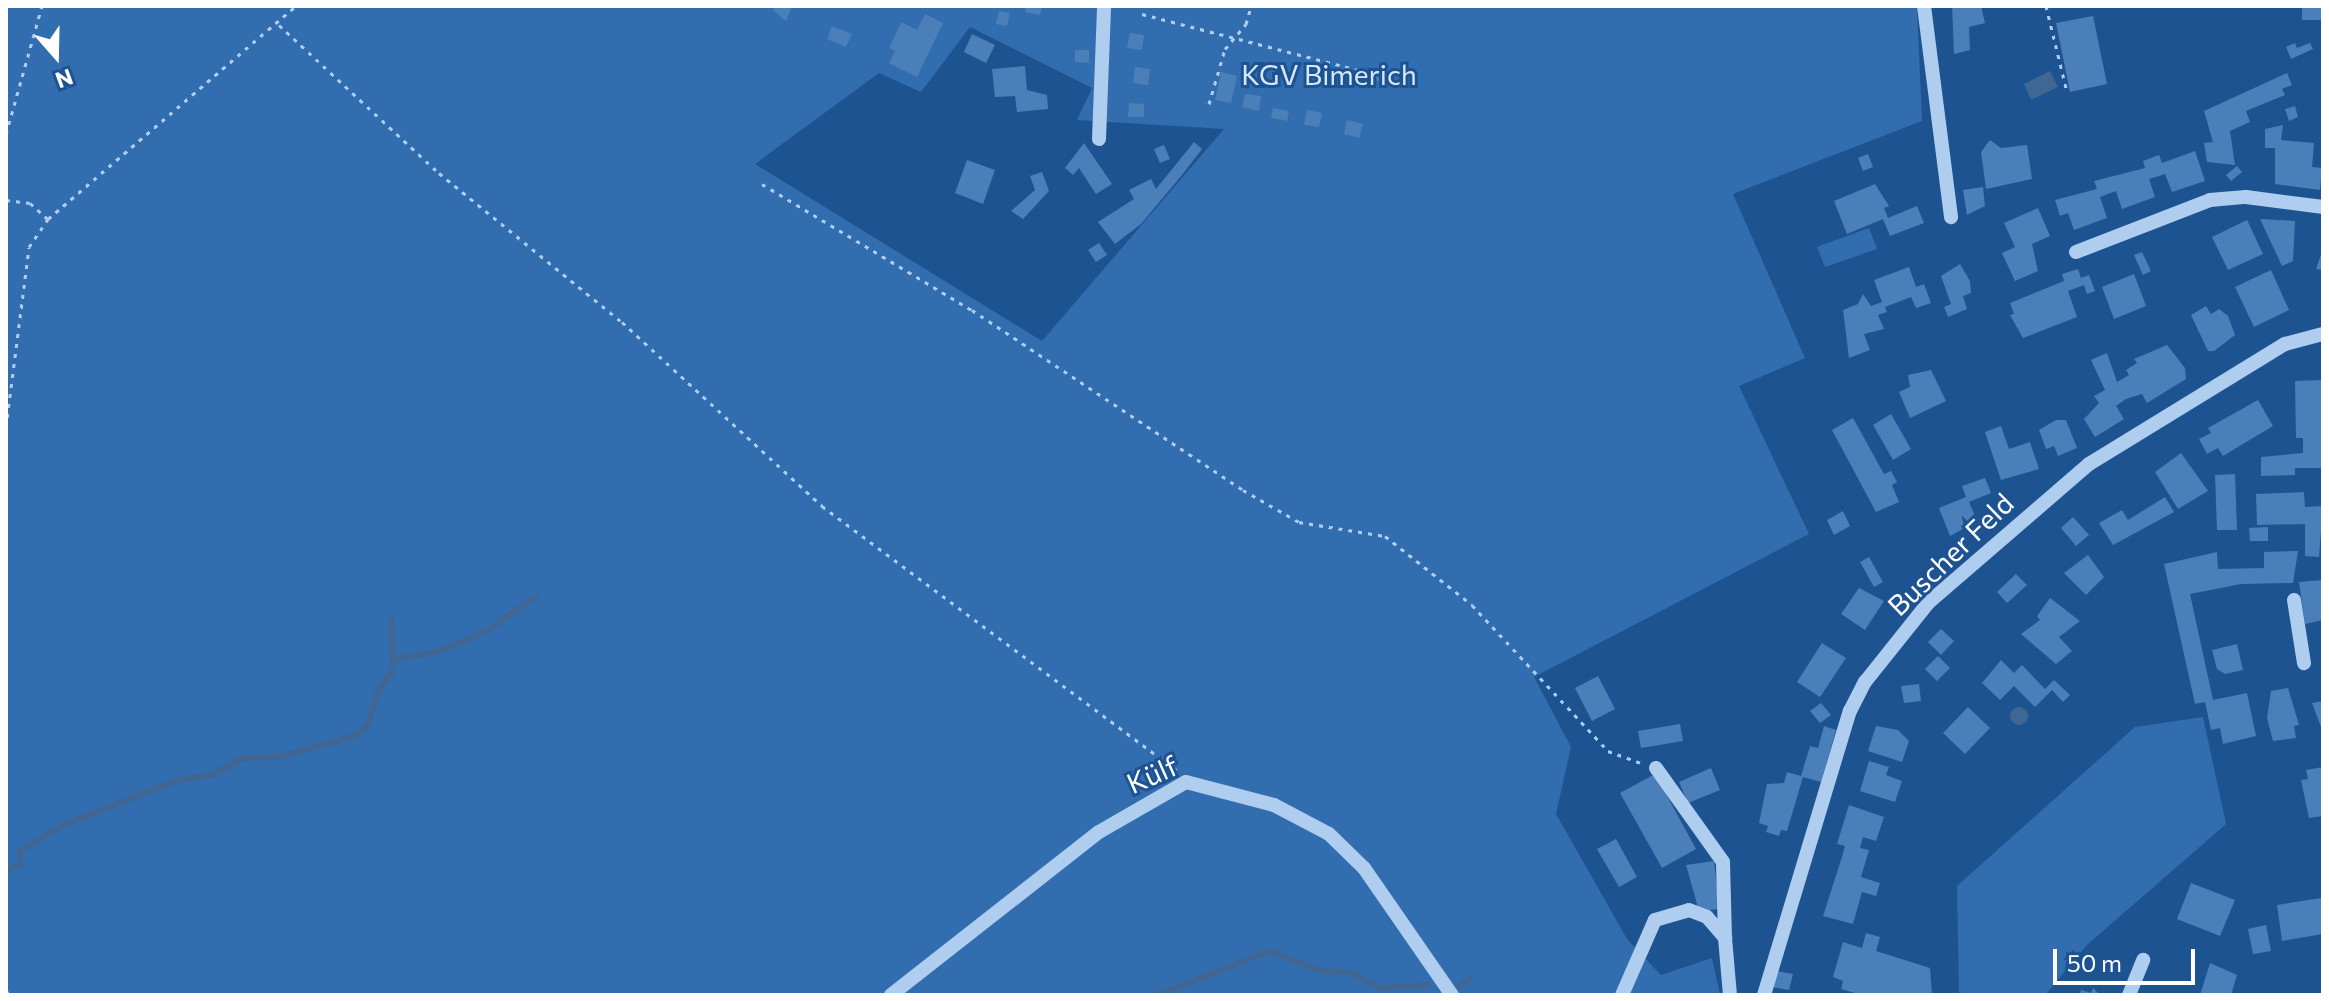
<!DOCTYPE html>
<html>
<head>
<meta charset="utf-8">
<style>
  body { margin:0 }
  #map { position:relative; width:2329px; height:1001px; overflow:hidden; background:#1e5392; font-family:Commissioner,sans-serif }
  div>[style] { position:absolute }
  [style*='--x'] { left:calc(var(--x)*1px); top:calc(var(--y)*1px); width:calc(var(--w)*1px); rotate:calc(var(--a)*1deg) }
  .green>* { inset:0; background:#326daf }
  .water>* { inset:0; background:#406693 }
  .round { border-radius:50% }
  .stream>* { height:6px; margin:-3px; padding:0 3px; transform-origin:3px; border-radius:3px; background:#406693 }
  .building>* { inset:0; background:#4b7fba }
  .path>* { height:3px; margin-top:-1.5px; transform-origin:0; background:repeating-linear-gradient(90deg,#afcdee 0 4px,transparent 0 10px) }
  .minor>* { height:14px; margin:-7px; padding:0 7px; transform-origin:7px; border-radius:7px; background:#afcdee }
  span { translate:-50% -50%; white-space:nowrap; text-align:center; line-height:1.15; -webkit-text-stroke:6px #1e5392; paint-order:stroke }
  .park-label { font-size:28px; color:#d5e7fa }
  .street-label { font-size:28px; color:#fff }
  .frame { position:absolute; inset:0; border:8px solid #fff; pointer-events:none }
  .north { position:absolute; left:16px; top:16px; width:80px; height:80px; -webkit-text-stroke:6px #1e5392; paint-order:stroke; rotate:160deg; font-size:22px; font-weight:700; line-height:32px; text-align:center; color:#fff }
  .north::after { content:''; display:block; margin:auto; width:28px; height:36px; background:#fff; clip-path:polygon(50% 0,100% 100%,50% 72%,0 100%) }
  .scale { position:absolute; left:2053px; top:949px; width:142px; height:36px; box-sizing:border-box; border:4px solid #fff; border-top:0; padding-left:10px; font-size:24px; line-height:28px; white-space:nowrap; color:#fff; -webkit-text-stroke:6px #1e5392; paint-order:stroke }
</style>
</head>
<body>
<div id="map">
  <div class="green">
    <div style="clip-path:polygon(evenodd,6px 6px,1917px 6px,1922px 121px,1733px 194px,1805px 358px,1739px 386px,1809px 534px,1534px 677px,1571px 747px,1556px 814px,1627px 939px,1661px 975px,1712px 958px,1720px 995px,6px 995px,6px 6px,970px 27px,1092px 88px,1077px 120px,1224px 129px,1042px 341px,755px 164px,879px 73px,921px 92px,970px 27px)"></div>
    <div style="clip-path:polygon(1869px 228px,1877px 249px,1825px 267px,1817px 247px)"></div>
    <div style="clip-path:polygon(2203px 717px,2226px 824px,2087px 945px,2045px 995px,1959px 995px,1957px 886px,2135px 727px)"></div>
  </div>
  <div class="water">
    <div style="clip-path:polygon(2050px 71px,2058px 87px,2031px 100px,2024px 84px)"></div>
    <div class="round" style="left:2010px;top:707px;width:18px;height:18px"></div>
  </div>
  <div class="stream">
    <div style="--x:391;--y:619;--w:41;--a:87.2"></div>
    <div style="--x:6;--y:870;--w:15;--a:-20"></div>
    <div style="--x:20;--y:865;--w:14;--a:-90"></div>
    <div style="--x:20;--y:851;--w:50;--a:-31.2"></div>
    <div style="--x:63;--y:825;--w:121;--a:-21.3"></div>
    <div style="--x:176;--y:781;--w:36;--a:-10"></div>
    <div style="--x:211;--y:775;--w:36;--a:-28"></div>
    <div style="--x:243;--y:758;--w:36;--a:-2"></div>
    <div style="--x:279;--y:757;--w:75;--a:-15.5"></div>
    <div style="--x:351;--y:737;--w:19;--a:-32"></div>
    <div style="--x:367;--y:727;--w:39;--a:-72"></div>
    <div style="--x:379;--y:690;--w:22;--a:-54"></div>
    <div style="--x:392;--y:672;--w:12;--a:-85"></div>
    <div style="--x:393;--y:660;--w:48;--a:-10.8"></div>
    <div style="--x:440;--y:651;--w:50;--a:-23.5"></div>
    <div style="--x:486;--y:631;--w:60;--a:-34.2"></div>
    <div style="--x:1453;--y:991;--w:21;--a:-39"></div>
    <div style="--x:1158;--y:995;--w:119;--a:-21.6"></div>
    <div style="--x:1269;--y:951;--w:56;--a:21"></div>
    <div style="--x:1321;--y:971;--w:30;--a:2"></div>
    <div style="--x:1351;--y:972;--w:33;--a:29"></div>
    <div style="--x:1380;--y:988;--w:48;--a:-3.6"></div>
  </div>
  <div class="building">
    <div style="clip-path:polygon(775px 6px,792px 7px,786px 21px,773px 10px)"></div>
    <div style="clip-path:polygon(1026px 6px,1042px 6px,1040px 15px,1025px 12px)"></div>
    <div style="clip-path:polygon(1952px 6px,1981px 6px,1985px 23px,1969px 27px,1970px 50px,1954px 54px)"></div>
    <div style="clip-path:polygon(2302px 6px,2323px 6px,2323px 20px,2302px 20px)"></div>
    <div style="clip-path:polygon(999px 11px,1010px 13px,1007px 26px,996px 24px)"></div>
    <div style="clip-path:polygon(925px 14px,943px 23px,917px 77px,889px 63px,895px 51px,889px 48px,901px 22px,917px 30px)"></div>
    <div style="clip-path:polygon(2093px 16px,2107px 84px,2070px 92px,2056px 23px)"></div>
    <div style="clip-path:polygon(832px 26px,852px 34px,846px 47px,827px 39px)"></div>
    <div style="clip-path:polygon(1130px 33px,1144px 35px,1142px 50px,1127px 48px)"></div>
    <div style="clip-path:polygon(972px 34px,995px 45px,986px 63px,964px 52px)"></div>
    <div style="clip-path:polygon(2295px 43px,2297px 48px,2310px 43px,2313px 49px,2291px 59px,2286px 47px)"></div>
    <div style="clip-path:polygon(1075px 50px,1089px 50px,1089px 63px,1075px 62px)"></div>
    <div style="clip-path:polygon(1025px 66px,1027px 90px,1047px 95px,1048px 109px,1017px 112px,1015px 96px,995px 97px,992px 69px)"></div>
    <div style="clip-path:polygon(1135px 67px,1150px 69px,1148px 85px,1133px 83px)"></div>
    <div style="clip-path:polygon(1378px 67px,1392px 70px,1388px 84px,1375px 80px)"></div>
    <div style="clip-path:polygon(1221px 72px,1237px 76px,1231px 103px,1215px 100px)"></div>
    <div style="clip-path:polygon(2287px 73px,2292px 85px,2282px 89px,2285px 95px,2246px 111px,2250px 122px,2230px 131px,2235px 165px,2207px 162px,2204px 143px,2213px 142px,2204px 111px)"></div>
    <div style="clip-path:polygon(1245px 94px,1261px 96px,1259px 111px,1242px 107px)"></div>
    <div style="clip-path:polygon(1129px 103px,1144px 104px,1144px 117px,1128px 117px)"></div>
    <div style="clip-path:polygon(2295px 106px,2298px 117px,2289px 121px,2285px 109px)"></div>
    <div style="clip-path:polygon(1273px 108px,1289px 111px,1287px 121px,1271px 118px)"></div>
    <div style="clip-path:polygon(1307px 110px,1322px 113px,1319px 127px,1304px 125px)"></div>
    <div style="clip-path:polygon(1347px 120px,1363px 124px,1359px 138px,1344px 134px)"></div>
    <div style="clip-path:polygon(2283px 125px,2281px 140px,2314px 143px,2312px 167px,2322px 168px,2320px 190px,2275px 184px,2275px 148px,2265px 148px,2265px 129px)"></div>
    <div style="clip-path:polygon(1990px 140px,2001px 148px,2027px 145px,2032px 179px,1986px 189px,1981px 152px)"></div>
    <div style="clip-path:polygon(1194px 142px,1202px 149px,1182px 175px,1141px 224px,1115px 244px,1098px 222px,1134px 199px,1129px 190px,1151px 179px,1156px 189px)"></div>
    <div style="clip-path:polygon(1084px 143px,1112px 184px,1096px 194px,1079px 168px,1073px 175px,1065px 168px)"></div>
    <div style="clip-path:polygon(1164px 145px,1170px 159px,1160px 163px,1154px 149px)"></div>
    <div style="clip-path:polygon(2195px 151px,2205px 181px,2172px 192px,2165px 174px,2149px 179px,2155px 197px,2122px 209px,2116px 191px,2100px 197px,2107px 218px,2074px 230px,2068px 213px,2060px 216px,2055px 200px,2097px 189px,2094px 181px,2145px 168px,2143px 161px,2159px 155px,2162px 163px)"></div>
    <div style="clip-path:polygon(1868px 154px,1873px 167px,1863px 171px,1858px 158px)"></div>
    <div style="clip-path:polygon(967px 160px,995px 170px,983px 204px,955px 193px)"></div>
    <div style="clip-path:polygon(2237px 166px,2242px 172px,2231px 181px,2226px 175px)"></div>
    <div style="clip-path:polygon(1042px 172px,1049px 191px,1023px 219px,1011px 211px,1035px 190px,1030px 176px)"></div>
    <div style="clip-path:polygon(1875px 184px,1889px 206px,1884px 208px,1888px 218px,1917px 206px,1924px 223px,1890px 236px,1883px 219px,1847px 234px,1834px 201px)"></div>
    <div style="clip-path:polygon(1983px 187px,1985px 206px,1967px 215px,1963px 190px)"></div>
    <div style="clip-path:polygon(2038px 208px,2050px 236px,2032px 244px,2038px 271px,2015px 281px,2002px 253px,2015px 247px,2004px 223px)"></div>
    <div style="clip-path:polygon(2260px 219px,2295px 221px,2293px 261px,2282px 266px)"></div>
    <div style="clip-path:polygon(2247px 220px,2263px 254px,2228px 270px,2212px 237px)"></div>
    <div style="clip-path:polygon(1099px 243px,1107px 255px,1096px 262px,1088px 250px)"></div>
    <div style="clip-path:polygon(2323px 249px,2323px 270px,2316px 269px)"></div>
    <div style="clip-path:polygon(2142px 252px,2151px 271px,2143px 275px,2134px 255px)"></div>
    <div style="clip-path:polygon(1960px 264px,1970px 281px,1971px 293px,1963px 296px,1967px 309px,1948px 317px,1944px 307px,1951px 304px,1941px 276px)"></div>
    <div style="clip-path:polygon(1909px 267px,1916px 287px,1924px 284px,1931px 303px,1916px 308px,1911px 297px,1885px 307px,1887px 312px,1878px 315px,1884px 329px,1864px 334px,1870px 350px,1849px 358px,1843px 310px,1858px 304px,1863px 294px,1871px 306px,1882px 302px,1874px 280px)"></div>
    <div style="clip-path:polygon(2078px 269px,2081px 278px,2089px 275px,2095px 291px,2087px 294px,2084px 285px,2068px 291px,2077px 317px,2023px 338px,2010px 315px,2014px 314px,2010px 303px,2064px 281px,2062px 274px)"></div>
    <div style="clip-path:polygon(2271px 270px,2289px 310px,2254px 327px,2235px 287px)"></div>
    <div style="clip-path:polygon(2134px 274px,2146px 306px,2114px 319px,2102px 287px)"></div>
    <div style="clip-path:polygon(2206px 306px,2211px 314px,2219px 309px,2228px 316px,2235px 335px,2214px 351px,2208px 351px,2191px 315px)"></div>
    <div style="clip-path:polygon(2167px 345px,2185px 368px,2186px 379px,2147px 403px,2142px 394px,2126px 399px,2116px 406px,2124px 419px,2095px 437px,2084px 419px,2099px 403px,2094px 396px,2105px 390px,2091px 360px,2107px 353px,2117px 382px,2129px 375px,2126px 370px,2137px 363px,2134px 359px)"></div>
    <div style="clip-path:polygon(1931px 370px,1946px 401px,1910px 418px,1899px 392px,1910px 387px,1908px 375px)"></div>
    <div style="clip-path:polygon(2323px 380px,2323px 468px,2295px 468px,2295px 475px,2261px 476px,2261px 457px,2303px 453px,2303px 438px,2296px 438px,2295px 381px)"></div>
    <div style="clip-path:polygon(2258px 400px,2273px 426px,2223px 456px,2218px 448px,2207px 454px,2199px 439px,2211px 433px,2208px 428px)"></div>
    <div style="clip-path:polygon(1891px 414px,1911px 449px,1893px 460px,1873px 425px)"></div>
    <div style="clip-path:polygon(1853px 418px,1884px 474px,1891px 471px,1897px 482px,1892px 485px,1899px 502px,1876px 512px,1832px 430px)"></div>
    <div style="clip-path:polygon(2056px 420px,2066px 420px,2077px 448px,2058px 456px,2054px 446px,2046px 449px,2039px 430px)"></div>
    <div style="clip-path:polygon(2001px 426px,2009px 449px,2030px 442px,2039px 469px,2001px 480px,1985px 432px)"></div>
    <div style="clip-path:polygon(2181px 453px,2208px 491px,2178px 509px,2155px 472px)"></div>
    <div style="clip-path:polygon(2235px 474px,2237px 530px,2217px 530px,2215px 475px)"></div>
    <div style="clip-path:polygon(1985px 478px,1991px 493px,1969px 502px,1977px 521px,1950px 536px,1939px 508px,1966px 497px,1962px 486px)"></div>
    <div style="clip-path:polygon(2304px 492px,2305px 507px,2323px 506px,2319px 557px,2305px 556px,2305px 524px,2257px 525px,2256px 494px)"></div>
    <div style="clip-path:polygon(2165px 497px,2174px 512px,2113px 545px,2099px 523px,2122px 510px,2128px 520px)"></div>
    <div style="clip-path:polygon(1843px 511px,1850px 526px,1834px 535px,1827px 520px)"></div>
    <div style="clip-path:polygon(2073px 517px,2089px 535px,2076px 546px,2061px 528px)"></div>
    <div style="clip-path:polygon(2268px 527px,2268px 541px,2250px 541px,2249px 528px)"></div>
    <div style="clip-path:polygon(2298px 551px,2293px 583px,2241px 584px,2190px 594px,2213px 700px,2247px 693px,2256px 736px,2223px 744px,2220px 728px,2211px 730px,2205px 702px,2195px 704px,2164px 564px,2217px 552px,2218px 569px,2264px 568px,2264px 552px)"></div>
    <div style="clip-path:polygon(2088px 555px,2104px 577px,2086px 595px,2064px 573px)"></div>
    <div style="clip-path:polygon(1869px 557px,1883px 582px,1874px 587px,1860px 562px)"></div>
    <div style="clip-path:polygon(2016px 574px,2027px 585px,2007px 603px,1997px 592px)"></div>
    <div style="clip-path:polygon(2323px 580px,2323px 620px,2305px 624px,2299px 582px)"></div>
    <div style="clip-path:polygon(1859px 588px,1884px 601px,1865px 630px,1841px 614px)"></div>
    <div style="clip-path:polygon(2050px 598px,2080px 621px,2059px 637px,2072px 651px,2056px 664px,2021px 634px,2040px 620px,2037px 616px)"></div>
    <div style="clip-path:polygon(1941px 629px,1954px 641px,1941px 655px,1928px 642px)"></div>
    <div style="clip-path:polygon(1822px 643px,1846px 658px,1820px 697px,1797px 682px)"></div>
    <div style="clip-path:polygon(2237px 644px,2243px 670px,2225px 674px,2217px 669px,2212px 650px)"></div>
    <div style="clip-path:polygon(1938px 656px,1950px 668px,1937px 681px,1925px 669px)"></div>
    <div style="clip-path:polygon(2001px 660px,2014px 673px,2022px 665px,2045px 689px,2054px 680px,2070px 695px,2063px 702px,2052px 690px,2035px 707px,2014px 686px,2000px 700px,1982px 683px)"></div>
    <div style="clip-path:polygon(1598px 676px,1615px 709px,1592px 721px,1575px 688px)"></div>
    <div style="clip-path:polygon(1919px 684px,1921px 701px,1904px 703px,1901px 686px)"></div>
    <div style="clip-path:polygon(2288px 688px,2299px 725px,2294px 726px,2296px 738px,2273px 741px,2267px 718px,2271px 691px)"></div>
    <div style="clip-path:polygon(2323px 701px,2323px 727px,2321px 727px,2312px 703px)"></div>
    <div style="clip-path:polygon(1821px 703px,1831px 715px,1820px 723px,1810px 711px)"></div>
    <div style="clip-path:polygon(1968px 707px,1990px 728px,1965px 754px,1943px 733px)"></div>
    <div style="clip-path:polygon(1680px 724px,1683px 741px,1641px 748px,1638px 731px)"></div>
    <div style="clip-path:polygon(1824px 726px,1836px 730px,1821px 782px,1803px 777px,1787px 831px,1781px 830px,1779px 836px,1766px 832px,1768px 826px,1759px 823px,1767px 784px,1784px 783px,1787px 772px,1801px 776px,1810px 746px,1818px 748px)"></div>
    <div style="clip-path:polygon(1876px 726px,1898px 730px,1909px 741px,1902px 762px,1868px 751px)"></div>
    <div style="clip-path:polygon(1869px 761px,1889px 767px,1886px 775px,1902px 781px,1895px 802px,1860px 791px)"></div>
    <div style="clip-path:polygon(2323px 767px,2323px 816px,2309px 818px,2301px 780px,2308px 779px,2306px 770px)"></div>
    <div style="clip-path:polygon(1711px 768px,1720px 790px,1688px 803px,1679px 782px)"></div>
    <div style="clip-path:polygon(1655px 774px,1696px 849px,1662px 868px,1620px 793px)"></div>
    <div style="clip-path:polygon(1849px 805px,1884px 817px,1876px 841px,1863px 837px,1860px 848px,1869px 850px,1861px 877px,1880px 883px,1876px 896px,1862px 892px,1853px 924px,1823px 916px,1842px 857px,1845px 846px,1837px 844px)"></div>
    <div style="clip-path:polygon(1616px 839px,1637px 877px,1619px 887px,1597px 849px)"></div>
    <div style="clip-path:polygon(1714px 861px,1720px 909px,1699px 911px,1686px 865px)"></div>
    <div style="clip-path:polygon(2191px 883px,2235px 900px,2220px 936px,2177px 919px)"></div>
    <div style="clip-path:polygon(2321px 898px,2323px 934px,2282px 941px,2277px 905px)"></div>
    <div style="clip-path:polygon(2266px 925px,2271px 951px,2253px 954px,2248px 929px)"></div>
    <div style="clip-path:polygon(1866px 933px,1880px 937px,1876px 951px,1930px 968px,1932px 995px,1862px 995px,1841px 989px,1843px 981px,1833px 977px,1843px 942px,1862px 948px)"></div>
    <div style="clip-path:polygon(2210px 963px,2237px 975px,2231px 995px,2200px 995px)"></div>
    <div style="clip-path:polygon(1776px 971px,1793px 974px,1789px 990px,1772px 987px)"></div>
    <div style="clip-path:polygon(2093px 988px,2100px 995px,2080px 995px,2081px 990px,2091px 993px)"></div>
  </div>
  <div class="path">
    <div style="--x:2046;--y:6;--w:89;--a:76.3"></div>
    <div style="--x:1142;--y:14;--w:228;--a:14.5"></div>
    <div style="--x:279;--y:25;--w:218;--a:42.8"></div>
    <div style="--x:439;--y:173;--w:236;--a:39.2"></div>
    <div style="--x:622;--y:322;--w:272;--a:42.6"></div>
    <div style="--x:822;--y:506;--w:442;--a:36.7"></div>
    <div style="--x:1209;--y:104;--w:57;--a:-73.8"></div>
    <div style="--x:1225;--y:49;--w:33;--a:-50"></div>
    <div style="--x:1246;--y:24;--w:19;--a:-74"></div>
    <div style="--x:6;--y:134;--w:133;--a:-74.3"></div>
    <div style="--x:762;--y:184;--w:245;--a:31"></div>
    <div style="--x:972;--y:310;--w:325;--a:33.6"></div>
    <div style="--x:1243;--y:490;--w:64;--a:29.7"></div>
    <div style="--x:1299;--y:522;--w:87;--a:9.2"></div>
    <div style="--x:1385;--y:536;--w:111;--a:38.4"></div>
    <div style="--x:1472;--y:605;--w:200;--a:47"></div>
    <div style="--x:1608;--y:751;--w:35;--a:20"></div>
    <div style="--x:6;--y:200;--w:24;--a:7"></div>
    <div style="--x:30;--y:203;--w:24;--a:42"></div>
    <div style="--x:6;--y:427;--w:181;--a:-82.7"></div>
    <div style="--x:29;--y:247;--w:34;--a:-56"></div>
    <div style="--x:48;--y:219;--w:327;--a:-40.7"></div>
    <div style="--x:6;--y:990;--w:6;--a:59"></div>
  </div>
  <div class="minor">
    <div style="--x:1924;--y:6;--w:213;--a:82.7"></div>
    <div style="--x:1099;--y:139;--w:133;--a:-87.8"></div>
    <div style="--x:2076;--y:252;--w:144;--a:-21.2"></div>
    <div style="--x:2210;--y:200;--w:36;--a:-5"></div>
    <div style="--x:2246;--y:197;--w:78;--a:7.4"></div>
    <div style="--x:2294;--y:600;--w:64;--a:81"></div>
    <div style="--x:1656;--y:768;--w:115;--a:54.5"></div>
    <div style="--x:1723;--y:862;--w:75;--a:88.5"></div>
    <div style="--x:891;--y:995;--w:264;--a:-38.1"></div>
    <div style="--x:1099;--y:832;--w:100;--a:-29.9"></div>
    <div style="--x:1186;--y:782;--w:91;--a:14.6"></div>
    <div style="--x:1274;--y:805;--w:62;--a:27.8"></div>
    <div style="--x:1329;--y:834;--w:49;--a:44.2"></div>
    <div style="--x:1364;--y:868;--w:155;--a:55.3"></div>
    <div style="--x:1622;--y:995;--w:82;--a:-66.3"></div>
    <div style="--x:1655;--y:920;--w:35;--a:-16"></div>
    <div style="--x:1689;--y:910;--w:19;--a:21"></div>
    <div style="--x:1707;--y:917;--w:28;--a:49"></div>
    <div style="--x:1725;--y:938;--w:57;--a:85"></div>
    <div style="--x:1764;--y:995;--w:297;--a:-73.2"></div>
    <div style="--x:1850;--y:711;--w:33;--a:-63"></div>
    <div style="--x:1865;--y:682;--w:101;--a:-51.4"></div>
    <div style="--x:1928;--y:603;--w:213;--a:-40.8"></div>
    <div style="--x:2089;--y:464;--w:230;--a:-31.5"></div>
    <div style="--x:2285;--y:344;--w:39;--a:-15"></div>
    <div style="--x:2129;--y:995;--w:38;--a:-68"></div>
  </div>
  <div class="park-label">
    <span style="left:1329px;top:74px">KGV Bimerich</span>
  </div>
  <div class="street-label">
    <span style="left:1950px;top:554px;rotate:-44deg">Buscher Feld</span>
    <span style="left:1152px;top:774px;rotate:-24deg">Külf</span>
  </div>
  <div class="frame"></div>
  <div class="north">N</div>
  <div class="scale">50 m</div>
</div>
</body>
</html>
